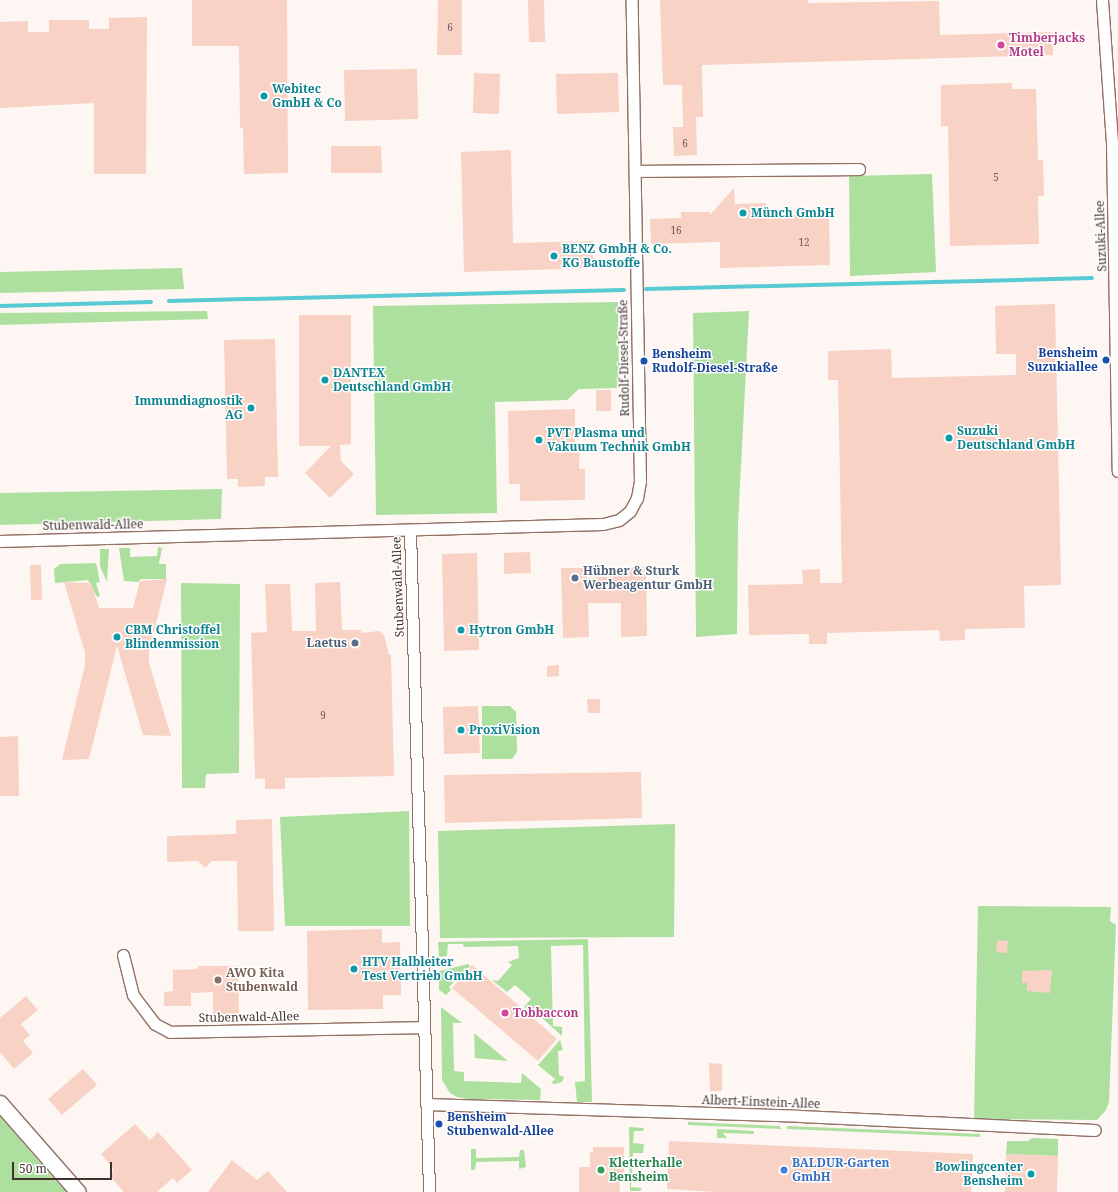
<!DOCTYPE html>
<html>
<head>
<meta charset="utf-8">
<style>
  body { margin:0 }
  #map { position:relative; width:1118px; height:1192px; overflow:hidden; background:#fef6f3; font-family:"Noto Serif",serif }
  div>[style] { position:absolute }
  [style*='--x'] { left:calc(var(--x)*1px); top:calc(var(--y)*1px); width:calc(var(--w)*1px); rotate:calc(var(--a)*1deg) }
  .green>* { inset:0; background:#ade09f }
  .stream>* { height:4px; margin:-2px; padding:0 2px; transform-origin:2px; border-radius:2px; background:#57cad3 }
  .building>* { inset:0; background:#f8d2c4 }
  .roads { filter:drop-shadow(1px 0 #927063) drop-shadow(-1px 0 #927063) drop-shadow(0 1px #927063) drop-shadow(0 -1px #927063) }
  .street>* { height:11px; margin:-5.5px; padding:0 5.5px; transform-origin:5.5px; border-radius:5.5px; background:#fff }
  .secondary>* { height:15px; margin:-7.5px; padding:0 7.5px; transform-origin:7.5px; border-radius:7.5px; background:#fff }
  .dots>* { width:11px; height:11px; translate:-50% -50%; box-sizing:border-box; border:2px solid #fff; border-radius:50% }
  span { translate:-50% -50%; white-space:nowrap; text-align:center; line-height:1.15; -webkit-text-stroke:3px #fff; paint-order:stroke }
  .number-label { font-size:10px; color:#705b54 }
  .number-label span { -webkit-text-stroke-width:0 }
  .hotel-label { font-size:12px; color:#b23c85; font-weight:700 }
  .left { translate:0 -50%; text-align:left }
  .culture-label { font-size:12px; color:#0d838f; font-weight:700 }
  .right { translate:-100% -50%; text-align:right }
  .street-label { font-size:12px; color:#42332e }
  .transit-label { font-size:12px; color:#164399; font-weight:700 }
  .service-label { font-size:12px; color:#4e5e75; font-weight:700 }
  .education-label { font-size:12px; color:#785e54; font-weight:700 }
  .leisure-label { font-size:12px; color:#27864d; font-weight:700 }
  .shop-label { font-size:12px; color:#366cbe; font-weight:700 }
  .scale { position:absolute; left:12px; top:1162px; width:100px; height:18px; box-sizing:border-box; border:2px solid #42332e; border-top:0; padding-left:5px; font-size:12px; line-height:14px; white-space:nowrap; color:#42332e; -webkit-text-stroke:3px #fff; paint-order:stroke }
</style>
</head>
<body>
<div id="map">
  <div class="green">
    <div style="clip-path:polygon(932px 174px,936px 272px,850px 276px,849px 176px)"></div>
    <div style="clip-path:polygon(182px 268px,184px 289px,0 293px,0 272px)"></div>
    <div style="clip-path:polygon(618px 302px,619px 388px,579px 389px,567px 400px,495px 402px,497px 513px,376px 515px,373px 306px)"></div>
    <div style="clip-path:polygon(207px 311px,208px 319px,0 325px,0 313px)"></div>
    <div style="clip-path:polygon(749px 311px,738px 524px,737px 634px,696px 637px,693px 313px)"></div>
    <div style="clip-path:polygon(222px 489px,221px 519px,0 525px,0 493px)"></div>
    <div style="clip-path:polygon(158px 547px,162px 548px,159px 564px,166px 564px,166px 581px,162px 579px,141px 579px,138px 582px,124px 581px,119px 548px,130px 548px,130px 557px,157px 556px)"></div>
    <div style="clip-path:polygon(100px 549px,109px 549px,107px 582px,100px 566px)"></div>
    <div style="clip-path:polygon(96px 563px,100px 582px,96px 583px,100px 596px,97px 597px,88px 580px,55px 583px,54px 569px,60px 564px)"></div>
    <div style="clip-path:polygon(181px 583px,240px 584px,239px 773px,206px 774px,205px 788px,182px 788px)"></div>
    <div style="clip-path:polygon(482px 706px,510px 706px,516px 712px,517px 752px,512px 759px,482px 759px)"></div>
    <div style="clip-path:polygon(409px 811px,410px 926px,285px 926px,280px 817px)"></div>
    <div style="clip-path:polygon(675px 824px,674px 937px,440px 938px,438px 831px)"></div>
    <div style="clip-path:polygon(978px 906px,1111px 907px,1110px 921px,1116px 925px,1109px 1102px,1106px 1110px,1097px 1120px,974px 1119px)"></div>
    <div style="clip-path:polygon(588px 939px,592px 1102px,577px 1102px,575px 1082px,585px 1081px,583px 945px,551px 946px,553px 1026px,562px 1027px,562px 1036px,540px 1016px,537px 1018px,524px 1007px,531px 999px,515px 985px,507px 992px,492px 980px,498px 981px,512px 965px,508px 962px,519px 958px,518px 946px,464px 947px,463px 944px,448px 944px,447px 956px,439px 957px,438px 942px)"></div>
    <div style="clip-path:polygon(468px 964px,470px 966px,449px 987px,451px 990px,446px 995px,439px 990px,439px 971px)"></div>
    <div style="clip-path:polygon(441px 1007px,462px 1023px,453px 1023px,454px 1071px,464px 1072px,464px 1081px,521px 1083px,522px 1073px,541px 1089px,540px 1100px,467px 1099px,457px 1097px,450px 1093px,442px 1080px)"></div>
    <div style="clip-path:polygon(474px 1033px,508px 1061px,475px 1058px)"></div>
    <div style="clip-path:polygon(560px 1040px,563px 1050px,558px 1051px,559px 1075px,564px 1077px,562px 1082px,554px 1084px,551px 1083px,555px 1079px,538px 1065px)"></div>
    <div style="clip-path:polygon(0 1116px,56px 1181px,67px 1192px,0 1192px)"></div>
    <div style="clip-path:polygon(688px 1122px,780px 1126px,781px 1129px,688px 1125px)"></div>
    <div style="clip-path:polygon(787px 1126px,980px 1134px,980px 1137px,787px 1129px)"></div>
    <div style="clip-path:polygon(629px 1127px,644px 1128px,643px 1131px,634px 1131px,633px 1143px,644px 1144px,643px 1153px,633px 1153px,631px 1187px,642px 1188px,640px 1191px,630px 1191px)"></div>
    <div style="clip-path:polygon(717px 1129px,754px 1131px,754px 1134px,723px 1133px,727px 1138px,717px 1138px)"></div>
    <div style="clip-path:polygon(1032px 1138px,1058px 1139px,1058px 1156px,1006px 1154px,1007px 1141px,1028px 1141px)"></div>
    <div style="clip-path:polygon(471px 1149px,476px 1149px,476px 1158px,519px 1157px,520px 1150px,524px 1150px,526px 1167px,519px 1169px,519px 1161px,476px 1162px,475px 1170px,471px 1170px)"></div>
  </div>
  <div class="stream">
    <div style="--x:646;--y:289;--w:446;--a:-1.4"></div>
    <div style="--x:169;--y:301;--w:455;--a:-1.4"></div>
    <div style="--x:0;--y:306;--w:151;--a:-1.5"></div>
  </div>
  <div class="building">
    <div style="clip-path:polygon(192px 0,287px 0,288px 173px,244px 174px,243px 128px,240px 128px,239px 46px,192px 46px)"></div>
    <div style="clip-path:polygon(438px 0,462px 0,462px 55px,437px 55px)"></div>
    <div style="clip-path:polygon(528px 0,544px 0,545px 42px,529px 42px)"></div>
    <div style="clip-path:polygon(660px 0,808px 0,808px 3px,939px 1px,940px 35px,1053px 32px,1053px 55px,702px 65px,703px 117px,696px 117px,697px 155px,674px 156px,673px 127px,683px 127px,682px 85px,663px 85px)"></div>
    <div style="clip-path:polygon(147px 17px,146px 174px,94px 174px,94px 103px,0 108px,0 22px,28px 21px,28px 32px,49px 32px,49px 20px,89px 20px,89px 29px,109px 29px,109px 18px)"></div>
    <div style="clip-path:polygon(417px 69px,418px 119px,345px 121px,344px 70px)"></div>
    <div style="clip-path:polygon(474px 73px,500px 74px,499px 114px,473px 113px)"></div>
    <div style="clip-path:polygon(618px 73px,619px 112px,557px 114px,556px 74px)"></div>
    <div style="clip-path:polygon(1012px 83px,1012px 89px,1036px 89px,1038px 160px,1043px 160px,1044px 196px,1038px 196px,1039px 244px,950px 246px,948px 126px,941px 126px,941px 85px)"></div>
    <div style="clip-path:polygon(331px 146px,381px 146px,382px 173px,331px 173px)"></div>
    <div style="clip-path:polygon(511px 150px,513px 243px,593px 241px,593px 268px,464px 272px,461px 152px)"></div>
    <div style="clip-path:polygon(734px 188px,735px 204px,766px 203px,766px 216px,829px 214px,830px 265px,720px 268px,720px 242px,651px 244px,650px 219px,681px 218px,681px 212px,710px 212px,710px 215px)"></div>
    <div style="clip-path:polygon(1055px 304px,1061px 585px,1024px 586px,1025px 628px,965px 629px,965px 640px,940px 641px,939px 630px,827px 633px,827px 644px,809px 644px,809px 634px,749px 635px,748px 585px,803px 584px,802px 570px,820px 569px,820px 583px,842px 583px,838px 380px,828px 380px,828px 351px,891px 349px,892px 378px,1016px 375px,1016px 354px,996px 354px,995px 306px)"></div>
    <div style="clip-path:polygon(299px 315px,351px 315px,351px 444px,340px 445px,341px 461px,354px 474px,330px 498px,305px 473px,331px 446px,299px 446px)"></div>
    <div style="clip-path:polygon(275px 339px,278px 477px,265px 477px,265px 486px,238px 487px,238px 479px,227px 479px,224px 340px)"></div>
    <div style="clip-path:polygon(596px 390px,611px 390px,611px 411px,596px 411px)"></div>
    <div style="clip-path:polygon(575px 409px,575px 445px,580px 445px,579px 469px,585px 469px,585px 500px,520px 501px,520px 484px,509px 484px,508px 411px)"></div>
    <div style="clip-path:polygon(530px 552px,531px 573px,504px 574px,504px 553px)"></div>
    <div style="clip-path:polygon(477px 553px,479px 650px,444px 651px,442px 554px)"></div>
    <div style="clip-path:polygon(30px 565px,41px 565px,42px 600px,31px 600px)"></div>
    <div style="clip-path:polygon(646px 567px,647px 636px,621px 637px,621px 603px,588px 603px,589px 637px,563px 638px,561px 568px,587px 568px,587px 578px,620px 576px,620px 568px)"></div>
    <div style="clip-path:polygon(167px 579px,149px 652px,149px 663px,171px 736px,143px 735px,117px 646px,89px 759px,62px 760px,85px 665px,85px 653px,64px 582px,91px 583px,99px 608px,133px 608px,140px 581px)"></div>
    <div style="clip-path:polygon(340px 582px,342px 630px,361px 630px,361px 633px,379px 631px,384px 635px,389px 655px,391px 655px,394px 776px,285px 778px,285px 789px,265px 789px,265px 778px,255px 779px,251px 633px,267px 632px,265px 584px,290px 584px,292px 631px,316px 631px,315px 583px)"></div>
    <div style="clip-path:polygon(559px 665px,559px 676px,547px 677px,547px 666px)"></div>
    <div style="clip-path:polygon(587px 699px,600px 699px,600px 713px,588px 713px)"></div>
    <div style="clip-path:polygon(478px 706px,480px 753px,444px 754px,443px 707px)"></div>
    <div style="clip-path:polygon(18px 736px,19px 796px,0 796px,0 737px)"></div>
    <div style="clip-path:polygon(641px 772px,642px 818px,445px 823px,444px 775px)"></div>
    <div style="clip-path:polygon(272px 819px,274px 931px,238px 931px,237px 861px,212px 861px,205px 868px,198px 861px,167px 862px,167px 836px,236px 834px,236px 820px)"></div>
    <div style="clip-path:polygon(382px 929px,382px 943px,400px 942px,401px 995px,383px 995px,383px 1009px,308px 1010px,307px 931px)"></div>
    <div style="clip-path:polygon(997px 940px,1008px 941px,1007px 953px,996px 952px)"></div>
    <div style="clip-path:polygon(472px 965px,557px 1039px,538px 1061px,452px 988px)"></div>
    <div style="clip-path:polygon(198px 966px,238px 966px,239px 1014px,213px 1014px,213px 992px,191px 993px,191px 1006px,164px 1006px,164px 992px,173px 991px,173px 970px,198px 969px)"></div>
    <div style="clip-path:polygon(1052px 970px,1050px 993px,1027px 991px,1027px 983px,1022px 983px,1022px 971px)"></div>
    <div style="clip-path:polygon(26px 996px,38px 1010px,21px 1024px,30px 1035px,23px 1041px,33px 1053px,14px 1069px,0 1052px,0 1018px)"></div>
    <div style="clip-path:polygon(709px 1063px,722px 1064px,722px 1091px,710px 1091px)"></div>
    <div style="clip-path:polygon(83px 1069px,97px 1085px,62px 1115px,48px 1099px)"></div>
    <div style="clip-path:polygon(135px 1124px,150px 1140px,158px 1132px,192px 1170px,177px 1183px,173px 1178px,157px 1192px,124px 1192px,109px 1175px,114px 1170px,101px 1154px)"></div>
    <div style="clip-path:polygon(669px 1141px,973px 1154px,971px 1192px,717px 1192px,667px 1189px)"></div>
    <div style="clip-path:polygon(593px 1147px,624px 1147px,624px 1173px,619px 1173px,620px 1192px,579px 1192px,579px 1167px,590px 1167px,590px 1152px,593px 1152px)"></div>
    <div style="clip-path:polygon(1006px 1154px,1058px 1156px,1057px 1192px,1005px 1192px)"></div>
    <div style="clip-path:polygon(232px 1160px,257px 1180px,268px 1171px,287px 1192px,208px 1192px)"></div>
  </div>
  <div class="roads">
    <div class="street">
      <div style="--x:1102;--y:0;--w:142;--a:86"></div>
      <div style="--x:1112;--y:142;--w:329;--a:89"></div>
      <div style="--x:635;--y:171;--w:224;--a:-0.5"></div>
      <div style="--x:410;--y:531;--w:661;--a:88.35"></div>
      <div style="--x:0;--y:541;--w:603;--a:-1.61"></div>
      <div style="--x:603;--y:524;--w:16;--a:-14"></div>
      <div style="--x:619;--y:520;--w:14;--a:-39"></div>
      <div style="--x:630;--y:511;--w:15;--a:-62"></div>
      <div style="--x:637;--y:498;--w:17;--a:-80"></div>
      <div style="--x:640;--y:481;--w:481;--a:-91"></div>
      <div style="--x:123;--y:955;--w:41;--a:76"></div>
      <div style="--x:133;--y:995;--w:36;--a:53"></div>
      <div style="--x:155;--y:1024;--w:17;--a:28"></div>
      <div style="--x:170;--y:1032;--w:254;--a:-1.1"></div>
      <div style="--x:426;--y:1104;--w:374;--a:1.8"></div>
      <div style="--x:800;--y:1116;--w:295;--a:2.7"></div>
    </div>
    <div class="secondary">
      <div style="--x:0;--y:1103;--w:118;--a:48.8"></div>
    </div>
  </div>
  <div class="dots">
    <div style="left:1001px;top:45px;background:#d1479c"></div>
    <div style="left:264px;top:96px;background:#0f9aa8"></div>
    <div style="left:743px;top:213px;background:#0f9aa8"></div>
    <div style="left:554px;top:256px;background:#0f9aa8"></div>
    <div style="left:1106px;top:360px;background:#1a4fb4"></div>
    <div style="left:644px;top:361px;background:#1a4fb4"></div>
    <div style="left:325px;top:380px;background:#0f9aa8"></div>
    <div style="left:251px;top:408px;background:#0f9aa8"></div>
    <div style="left:949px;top:438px;background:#0f9aa8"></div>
    <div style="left:539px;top:440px;background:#0f9aa8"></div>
    <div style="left:575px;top:578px;background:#5c6f8a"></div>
    <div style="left:461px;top:630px;background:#0f9aa8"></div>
    <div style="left:117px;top:637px;background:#0f9aa8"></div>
    <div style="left:355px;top:643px;background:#5c6f8a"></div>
    <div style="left:461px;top:730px;background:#0f9aa8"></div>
    <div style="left:354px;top:969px;background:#0f9aa8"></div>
    <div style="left:218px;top:980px;background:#8d6e63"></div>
    <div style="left:505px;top:1013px;background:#d1479c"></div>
    <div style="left:439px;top:1124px;background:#1a4fb4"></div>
    <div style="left:601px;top:1170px;background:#2e9e5b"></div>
    <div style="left:784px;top:1170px;background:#3f7fe0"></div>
    <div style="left:1031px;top:1174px;background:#0f9aa8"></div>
  </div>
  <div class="number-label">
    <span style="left:450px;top:28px">6</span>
    <span style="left:685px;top:144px">6</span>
    <span style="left:996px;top:178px">5</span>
    <span style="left:676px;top:231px">16</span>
    <span style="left:804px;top:243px">12</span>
    <span style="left:323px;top:716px">9</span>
  </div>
  <div class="hotel-label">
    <span class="left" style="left:1009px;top:45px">Timberjacks<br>Motel</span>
    <span class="left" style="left:513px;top:1013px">Tobbaccon</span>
  </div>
  <div class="culture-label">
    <span class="left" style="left:272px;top:96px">Webitec<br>GmbH &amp; Co</span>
    <span class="left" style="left:751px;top:213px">Münch GmbH</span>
    <span class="left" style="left:562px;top:256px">BENZ GmbH &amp; Co.<br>KG Baustoffe</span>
    <span class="left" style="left:333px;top:380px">DANTEX<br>Deutschland GmbH</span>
    <span class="right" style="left:243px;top:408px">Immundiagnostik<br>AG</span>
    <span class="left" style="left:957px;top:438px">Suzuki<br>Deutschland GmbH</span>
    <span class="left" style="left:547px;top:440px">PVT Plasma und<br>Vakuum Technik GmbH</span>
    <span class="left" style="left:125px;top:637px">CBM Christoffel<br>Blindenmission</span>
    <span class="left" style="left:469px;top:630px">Hytron GmbH</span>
    <span class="left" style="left:469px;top:730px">ProxiVision</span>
    <span class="left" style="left:362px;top:969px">HTV Halbleiter<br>Test Vertrieb GmbH</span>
    <span class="right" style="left:1023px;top:1174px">Bowlingcenter<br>Bensheim</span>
  </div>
  <div class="street-label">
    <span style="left:1101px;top:236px;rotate:-92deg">Suzuki-Allee</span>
    <span style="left:624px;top:358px;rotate:-91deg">Rudolf-Diesel-Straße</span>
    <span style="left:93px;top:525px;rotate:-1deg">Stubenwald-Allee</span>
    <span style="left:398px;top:587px;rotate:-92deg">Stubenwald-Allee</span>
    <span style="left:249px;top:1017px;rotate:-1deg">Stubenwald-Allee</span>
    <span style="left:761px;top:1102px;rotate:2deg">Albert-Einstein-Allee</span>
  </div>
  <div class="transit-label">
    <span class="right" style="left:1098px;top:360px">Bensheim<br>Suzukiallee</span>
    <span class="left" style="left:652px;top:361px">Bensheim<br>Rudolf-Diesel-Straße</span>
    <span class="left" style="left:447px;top:1124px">Bensheim<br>Stubenwald-Allee</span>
  </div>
  <div class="service-label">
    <span class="left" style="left:583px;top:578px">Hübner &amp; Sturk<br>Werbeagentur GmbH</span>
    <span class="right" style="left:347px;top:643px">Laetus</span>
  </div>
  <div class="education-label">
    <span class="left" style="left:226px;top:980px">AWO Kita<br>Stubenwald</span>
  </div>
  <div class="leisure-label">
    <span class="left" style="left:609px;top:1170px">Kletterhalle<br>Bensheim</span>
  </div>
  <div class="shop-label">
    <span class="left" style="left:792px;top:1170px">BALDUR-Garten<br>GmbH</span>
  </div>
  <div class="scale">50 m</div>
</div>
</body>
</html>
